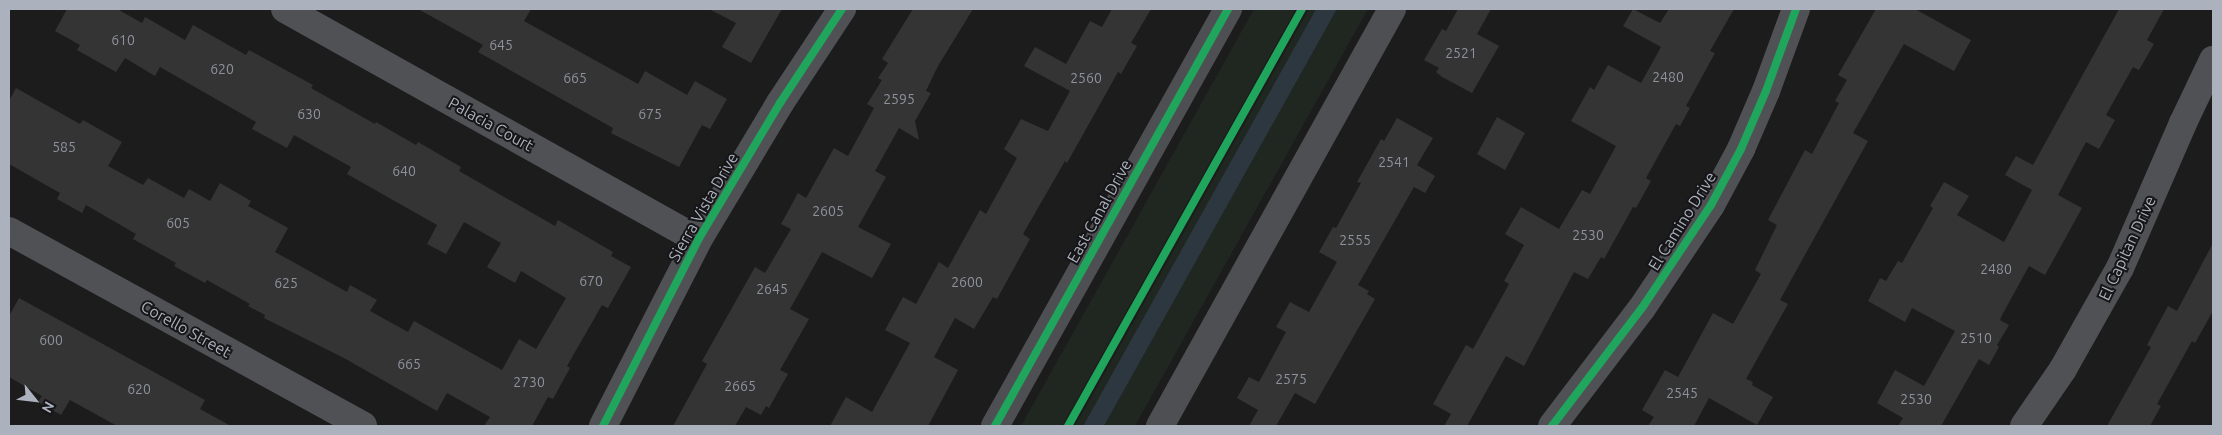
<!DOCTYPE html>
<html>
<head>
<meta charset="utf-8">
<style>
  body { margin:0 }
  #map { position:relative; width:2222px; height:435px; overflow:hidden; background:#1c1c1c; font-family:Ubuntu,sans-serif }
  div>[style] { position:absolute }
  [style*='--x'] { left:calc(var(--x)*1px); top:calc(var(--y)*1px); width:calc(var(--w)*1px); rotate:calc(var(--a)*1deg) }
  .green>* { inset:0; background:#1f2720 }
  .water>* { inset:0; background:#2d373f }
  .building>* { inset:0; background:#343434 }
  .street>* { height:28px; margin:-14px; padding:0 14px; transform-origin:14px; border-radius:14px; background:#505155 }
  .secondary>* { height:28px; margin:-14px; padding:0 14px; transform-origin:14px; border-radius:14px; background:#4e4f53 }
  .cycleway>* { height:8px; margin:-4px; padding:0 4px; transform-origin:4px; border-radius:4px; background:#20a55d }
  span { translate:-50% -50%; white-space:nowrap; text-align:center; line-height:1.15; -webkit-text-stroke:4px #161618; paint-order:stroke }
  .number-label { font-size:14px; color:#8e929c }
  .number-label span { -webkit-text-stroke-width:0 }
  .street-label { font-size:16px; color:#acb1be }
  .frame { position:absolute; inset:0; border:10px solid #acb1be; pointer-events:none }
  .north { position:absolute; left:10px; top:375px; width:50px; height:50px; -webkit-text-stroke:4px #161618; paint-order:stroke; rotate:119deg; font-size:14px; font-weight:700; line-height:20px; text-align:center; color:#acb1be }
  .north::after { content:''; display:block; margin:auto; width:18px; height:22px; background:#acb1be; clip-path:polygon(50% 0,100% 100%,50% 72%,0 100%) }
</style>
</head>
<body>
<div id="map">
  <div class="green">
    <div style="clip-path:polygon(1254px 9px,1296px 9px,1062px 426px,1021px 426px)"></div>
    <div style="clip-path:polygon(1309px 9px,1316px 9px,1083px 426px,1075px 426px)"></div>
    <div style="clip-path:polygon(1337px 9px,1368px 9px,1135px 426px,1104px 426px)"></div>
  </div>
  <div class="water">
    <div style="clip-path:polygon(1316px 9px,1337px 9px,1104px 426px,1083px 426px)"></div>
  </div>
  <div class="building">
    <div style="clip-path:polygon(67px 9px,117px 9px,142px 23px,145px 17px,185px 40px,193px 25px,246px 55px,249px 50px,313px 85px,311px 88px,375px 124px,376px 122px,416px 145px,418px 142px,461px 167px,459px 171px,555px 226px,558px 220px,613px 252px,611px 256px,631px 267px,608px 308px,602px 305px,567px 366px,570px 368px,553px 399px,548px 397px,532px 426px,484px 426px,490px 417px,447px 393px,437px 411px,344px 358px,264px 318px,265px 315px,248px 306px,250px 304px,207px 280px,205px 283px,174px 266px,176px 263px,133px 239px,136px 234px,86px 205px,82px 213px,57px 199px,60px 193px,9px 164px,9px 101px,16px 88px,80px 124px,83px 120px,122px 142px,108px 166px,143px 185px,148px 178px,184px 198px,189px 189px,210px 201px,220px 183px,251px 201px,248px 206px,288px 228px,275px 252px,347px 292px,350px 285px,377px 300px,370px 311px,408px 332px,414px 321px,502px 370px,519px 339px,536px 349px,566px 298px,521px 271px,515px 283px,487px 267px,501px 243px,464px 222px,446px 254px,427px 244px,437px 225px,347px 174px,351px 167px,294px 135px,287px 148px,252px 129px,256px 122px,160px 67px,155px 76px,125px 58px,116px 72px,77px 50px,80px 45px,55px 31px)"></div>
    <div style="clip-path:polygon(418px 9px,531px 9px,524px 21px,638px 84px,645px 71px,687px 95px,695px 81px,727px 99px,710px 129px,702px 125px,679px 167px,611px 133px,613px 128px,478px 52px,483px 45px)"></div>
    <div style="clip-path:polygon(709px 9px,782px 9px,751px 63px,722px 47px,736px 23px)"></div>
    <div style="clip-path:polygon(913px 9px,973px 9px,938px 66px,926px 91px,931px 93px,915px 121px,919px 140px,899px 128px,875px 171px,886px 177px,858px 227px,891px 244px,872px 278px,822px 252px,790px 309px,809px 319px,780px 370px,788px 374px,769px 408px,766px 406px,761px 415px,746px 407px,735px 426px,673px 426px,707px 364px,702px 361px,755px 267px,765px 273px,791px 229px,781px 224px,798px 193px,806px 198px,834px 148px,848px 156px,874px 108px,867px 104px,882px 80px,878px 78px,888px 63px,882px 59px)"></div>
    <div style="clip-path:polygon(1112px 9px,1151px 9px,1131px 43px,1137px 46px,1121px 74px,1118px 72px,1067px 163px,1065px 161px,1023px 234px,1030px 239px,997px 299px,993px 297px,974px 329px,955px 318px,934px 357px,958px 370px,928px 426px,830px 426px,846px 397px,872px 412px,910px 343px,885px 330px,903px 297px,916px 304px,939px 262px,948px 268px,980px 210px,986px 214px,1017px 158px,1004px 149px,1021px 119px,1048px 131px,1070px 91px,1024px 66px,1035px 47px,1066px 64px,1090px 21px,1102px 27px)"></div>
    <div style="clip-path:polygon(1458px 9px,1491px 9px,1477px 34px,1499px 46px,1472px 93px,1442px 77px,1436px 72px,1439px 68px,1424px 60px,1442px 29px,1446px 31px)"></div>
    <div style="clip-path:polygon(1633px 9px,1660px 23px,1669px 9px,1734px 9px,1710px 51px,1715px 53px,1686px 106px,1690px 108px,1680px 126px,1676px 124px,1646px 178px,1651px 181px,1636px 208px,1633px 207px,1604px 259px,1601px 257px,1588px 279px,1574px 272px,1524px 366px,1506px 356px,1467px 426px,1444px 426px,1451px 414px,1433px 404px,1466px 345px,1473px 349px,1509px 284px,1504px 281px,1524px 245px,1505px 234px,1521px 207px,1559px 229px,1582px 190px,1590px 194px,1616px 146px,1571px 121px,1590px 87px,1594px 90px,1608px 65px,1641px 83px,1661px 47px,1623px 26px)"></div>
    <div style="clip-path:polygon(1876px 9px,1915px 9px,1971px 40px,1954px 71px,1904px 44px,1853px 133px,1868px 141px,1780px 300px,1788px 304px,1746px 379px,1753px 382px,1752px 385px,1773px 397px,1757px 425px,1709px 398px,1694px 426px,1648px 426px,1654px 417px,1642px 410px,1665px 370px,1678px 377px,1713px 313px,1733px 324px,1761px 274px,1755px 270px,1777px 225px,1768px 220px,1805px 150px,1812px 154px,1839px 103px,1835px 101px,1847px 80px,1838px 75px)"></div>
    <div style="clip-path:polygon(2119px 9px,2164px 9px,2147px 40px,2154px 44px,2139px 70px,2133px 67px,2106px 115px,2115px 120px,2099px 149px,2086px 142px,2058px 195px,2082px 208px,2045px 275px,2029px 266px,2001px 317px,2000px 320px,2009px 325px,1997px 345px,1999px 347px,1989px 365px,1979px 359px,1941px 426px,1898px 426px,1903px 418px,1877px 403px,1895px 370px,1924px 386px,1955px 331px,1912px 308px,1905px 322px,1868px 301px,1880px 278px,1886px 281px,1898px 261px,1902px 263px,1933px 208px,1930px 206px,1944px 182px,1969px 196px,1957px 215px,2004px 242px,2032px 190px,2005px 175px,2016px 156px,2033px 165px)"></div>
    <div style="clip-path:polygon(1497px 117px,1525px 133px,1505px 170px,1477px 154px)"></div>
    <div style="clip-path:polygon(1397px 118px,1433px 138px,1417px 165px,1435px 176px,1425px 193px,1414px 187px,1358px 285px,1369px 291px,1367px 294px,1375px 299px,1315px 404px,1295px 393px,1276px 426px,1249px 426px,1258px 410px,1237px 398px,1249px 377px,1259px 382px,1286px 332px,1276px 327px,1290px 302px,1309px 312px,1337px 262px,1319px 252px,1333px 227px,1336px 228px,1361px 183px,1357px 182px,1381px 139px,1384px 141px)"></div>
    <div style="clip-path:polygon(2213px 243px,2213px 311px,2195px 343px,2192px 341px,2157px 404px,2161px 406px,2150px 426px,2107px 426px,2151px 347px,2147px 345px,2168px 306px,2177px 311px)"></div>
    <div style="clip-path:polygon(19px 298px,205px 400px,200px 409px,231px 426px,117px 426px,70px 400px,61px 415px,38px 402px,42px 396px,9px 377px,9px 316px)"></div>
  </div>
  <div class="street">
    <div style="--x:285;--y:9;--w:473;--a:29.2"></div>
    <div style="--x:9;--y:231;--w:404;--a:28.8"></div>
    <div style="--x:603;--y:426;--w:209;--a:-62.9"></div>
    <div style="--x:698;--y:240;--w:160;--a:-59.1"></div>
    <div style="--x:780;--y:103;--w:113;--a:-56.6"></div>
    <div style="--x:1552;--y:426;--w:148;--a:-52.7"></div>
    <div style="--x:1642;--y:308;--w:124;--a:-56.2"></div>
    <div style="--x:1711;--y:205;--w:64;--a:-61.8"></div>
    <div style="--x:1741;--y:149;--w:63;--a:-66.7"></div>
    <div style="--x:1766;--y:91;--w:87;--a:-69.9"></div>
    <div style="--x:2024;--y:426;--w:69;--a:-55.6"></div>
    <div style="--x:2063;--y:369;--w:116;--a:-60.6"></div>
    <div style="--x:2120;--y:268;--w:158;--a:-66.5"></div>
    <div style="--x:2183;--y:123;--w:70;--a:-64.5"></div>
  </div>
  <div class="secondary">
    <div style="--x:995;--y:426;--w:478;--a:-60.8"></div>
    <div style="--x:1160;--y:426;--w:477;--a:-60.9"></div>
  </div>
  <div class="cycleway">
    <div style="--x:603;--y:426;--w:209;--a:-62.9"></div>
    <div style="--x:698;--y:240;--w:160;--a:-59.1"></div>
    <div style="--x:780;--y:103;--w:113;--a:-56.6"></div>
    <div style="--x:995;--y:426;--w:478;--a:-60.8"></div>
    <div style="--x:1068;--y:426;--w:478;--a:-60.7"></div>
    <div style="--x:1552;--y:426;--w:148;--a:-52.7"></div>
    <div style="--x:1642;--y:308;--w:124;--a:-56.2"></div>
    <div style="--x:1711;--y:205;--w:64;--a:-61.8"></div>
    <div style="--x:1741;--y:149;--w:63;--a:-66.7"></div>
    <div style="--x:1766;--y:91;--w:87;--a:-69.9"></div>
  </div>
  <div class="number-label">
    <span style="left:123px;top:40px">610</span>
    <span style="left:501px;top:45px">645</span>
    <span style="left:1461px;top:53px">2521</span>
    <span style="left:222px;top:69px">620</span>
    <span style="left:1668px;top:77px">2480</span>
    <span style="left:575px;top:78px">665</span>
    <span style="left:1086px;top:78px">2560</span>
    <span style="left:899px;top:99px">2595</span>
    <span style="left:309px;top:114px">630</span>
    <span style="left:650px;top:114px">675</span>
    <span style="left:64px;top:147px">585</span>
    <span style="left:1394px;top:162px">2541</span>
    <span style="left:404px;top:171px">640</span>
    <span style="left:828px;top:211px">2605</span>
    <span style="left:178px;top:223px">605</span>
    <span style="left:1588px;top:235px">2530</span>
    <span style="left:1355px;top:240px">2555</span>
    <span style="left:1996px;top:269px">2480</span>
    <span style="left:591px;top:281px">670</span>
    <span style="left:967px;top:282px">2600</span>
    <span style="left:286px;top:283px">625</span>
    <span style="left:772px;top:289px">2645</span>
    <span style="left:1976px;top:338px">2510</span>
    <span style="left:51px;top:340px">600</span>
    <span style="left:409px;top:364px">665</span>
    <span style="left:1291px;top:379px">2575</span>
    <span style="left:529px;top:382px">2730</span>
    <span style="left:740px;top:386px">2665</span>
    <span style="left:139px;top:389px">620</span>
    <span style="left:1682px;top:393px">2545</span>
    <span style="left:1916px;top:399px">2530</span>
  </div>
  <div class="street-label">
    <span style="left:491px;top:124px;rotate:29deg">Palacia Court</span>
    <span style="left:703px;top:207px;rotate:-60deg">Sierra Vista Drive</span>
    <span style="left:1099px;top:211px;rotate:-61deg">East Canal Drive</span>
    <span style="left:1682px;top:221px;rotate:-58deg">El Camino Drive</span>
    <span style="left:2127px;top:248px;rotate:-65deg">El Capitan Drive</span>
    <span style="left:186px;top:329px;rotate:29deg">Corello Street</span>
  </div>
  <div class="frame"></div>
  <div class="north">N</div>
</div>
</body>
</html>
